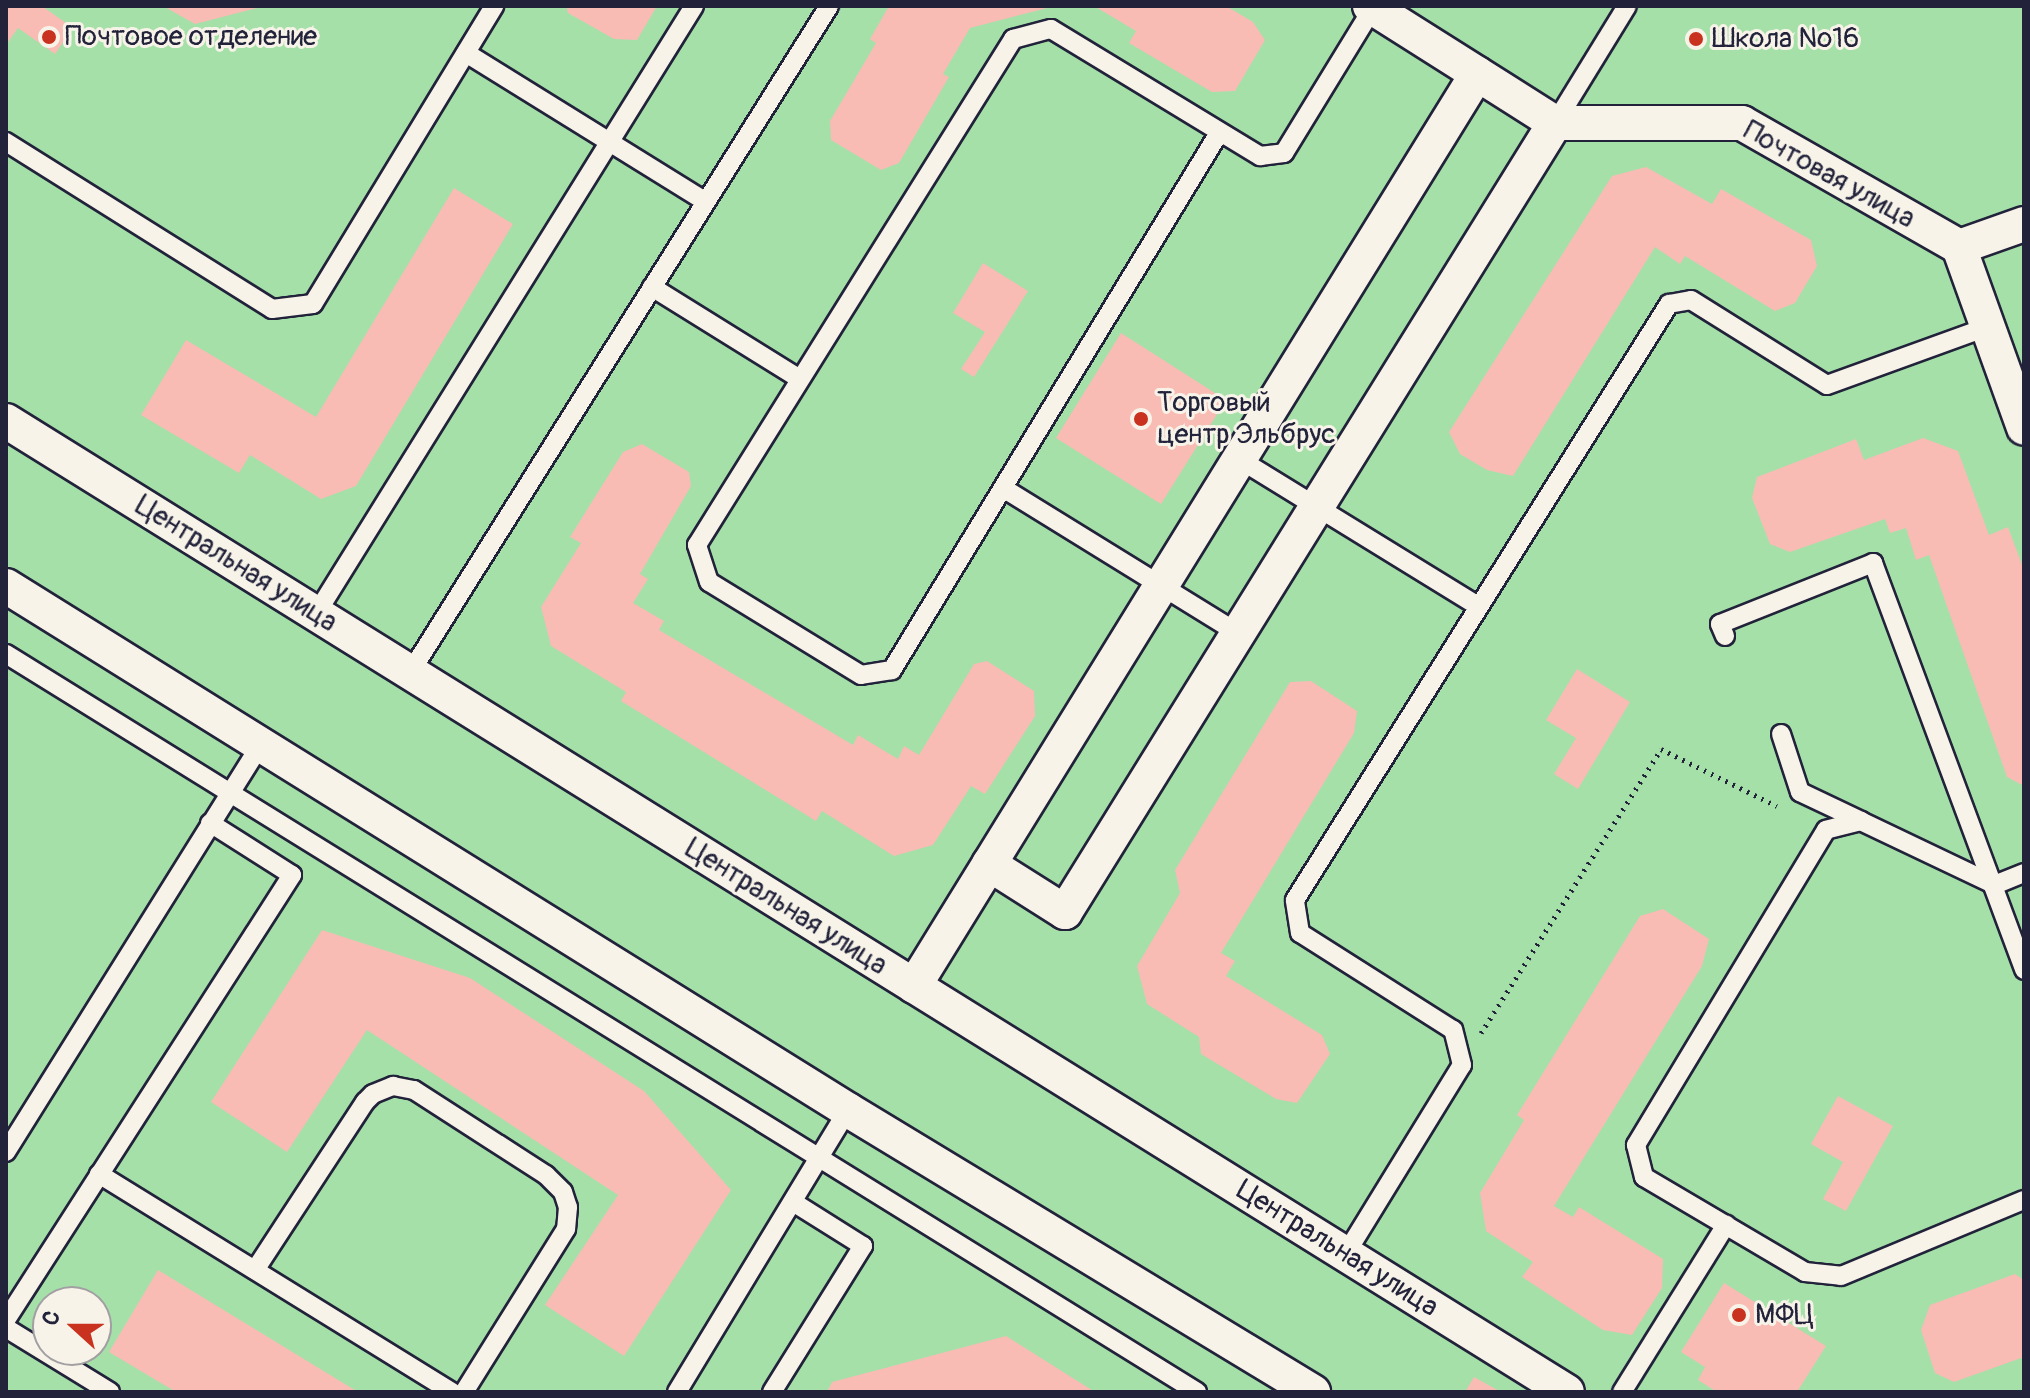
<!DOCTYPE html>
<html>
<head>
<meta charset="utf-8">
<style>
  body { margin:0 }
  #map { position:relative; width:2030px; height:1398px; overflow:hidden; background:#f7e8de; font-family:Pangolin,sans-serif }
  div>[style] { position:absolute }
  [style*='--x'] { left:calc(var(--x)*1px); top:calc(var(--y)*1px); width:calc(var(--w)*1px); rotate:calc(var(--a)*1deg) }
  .green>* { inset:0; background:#a4e0a7 }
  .building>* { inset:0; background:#f8bcb5 }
  .path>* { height:5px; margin-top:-2.5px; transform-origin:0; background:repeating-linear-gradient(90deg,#22223b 0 2px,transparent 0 8px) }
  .roads { filter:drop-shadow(2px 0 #22223b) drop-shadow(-2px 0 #22223b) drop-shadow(0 2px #22223b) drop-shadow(0 -2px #22223b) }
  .service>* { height:18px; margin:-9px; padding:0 9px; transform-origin:9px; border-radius:9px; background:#f7f3e8 }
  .minor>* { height:34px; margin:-17px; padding:0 17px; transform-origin:17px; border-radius:17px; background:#f7f3e8 }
  .dots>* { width:22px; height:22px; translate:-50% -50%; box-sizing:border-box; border:4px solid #f7f3e8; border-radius:50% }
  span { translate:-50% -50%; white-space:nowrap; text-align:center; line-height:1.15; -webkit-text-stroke:6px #f7f3e8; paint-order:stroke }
  .poi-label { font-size:28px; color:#22223b }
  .left { translate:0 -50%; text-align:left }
  .street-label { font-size:28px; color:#22223b }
  .frame { position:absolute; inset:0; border:8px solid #22223b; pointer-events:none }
  .north { position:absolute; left:32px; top:1286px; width:80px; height:80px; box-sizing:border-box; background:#f7f3e8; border:2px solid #a29fa3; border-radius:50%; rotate:291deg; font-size:22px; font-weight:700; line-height:32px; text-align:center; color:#22223b }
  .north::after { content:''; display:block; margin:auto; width:28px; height:36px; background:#c8321e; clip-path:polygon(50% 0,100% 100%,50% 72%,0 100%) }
</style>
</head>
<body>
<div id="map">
  <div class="green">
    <div style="clip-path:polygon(evenodd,6px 6px,2024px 6px,2024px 1392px,6px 1392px,6px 6px,48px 1302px,96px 1302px,96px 1350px,48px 1350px,48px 1302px)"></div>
  </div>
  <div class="building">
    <div style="clip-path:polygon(6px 6px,42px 6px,73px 28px,55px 54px,18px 28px,6px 45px)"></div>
    <div style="clip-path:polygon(163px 6px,260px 6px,261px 7px,195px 24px)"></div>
    <div style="clip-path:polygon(566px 6px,657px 6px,637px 40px,614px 39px,568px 13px)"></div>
    <div style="clip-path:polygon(889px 6px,1051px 7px,970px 28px,943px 74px,949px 77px,899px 163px,881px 170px,831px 140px,830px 121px,876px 43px,870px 39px)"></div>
    <div style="clip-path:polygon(1094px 6px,1226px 6px,1253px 22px,1265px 40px,1235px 91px,1212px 92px,1129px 43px,1136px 31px)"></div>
    <div style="clip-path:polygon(1646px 167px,1712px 204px,1721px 189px,1811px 240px,1817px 266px,1795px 303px,1775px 311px,1685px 256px,1680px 264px,1655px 247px,1513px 476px,1487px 470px,1460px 454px,1449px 432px,1612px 176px)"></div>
    <div style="clip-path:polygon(454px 188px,513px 224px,356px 486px,321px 499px,250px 455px,239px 473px,141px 415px,186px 340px,316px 417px)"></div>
    <div style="clip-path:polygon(983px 263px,1028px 291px,974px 377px,961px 369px,985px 332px,953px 313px)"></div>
    <div style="clip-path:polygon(1121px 333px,1226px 400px,1161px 504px,1056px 438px)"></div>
    <div style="clip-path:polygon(1923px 438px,1958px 451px,1989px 535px,2008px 527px,2024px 570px,2024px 786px,2007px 777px,1929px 555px,1916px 560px,1906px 528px,1890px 533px,1885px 519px,1790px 552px,1770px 544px,1752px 498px,1757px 477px,1856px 439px,1864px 460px)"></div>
    <div style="clip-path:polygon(642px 444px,689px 472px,691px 486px,640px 574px,648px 579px,633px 603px,664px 621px,659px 630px,853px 745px,858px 735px,898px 759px,904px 746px,919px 755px,974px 664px,987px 661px,1034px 691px,1035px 716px,985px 794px,971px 786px,933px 845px,894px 856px,822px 811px,816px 821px,621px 701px,626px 692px,551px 646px,541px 607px,581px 543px,570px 537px,623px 452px)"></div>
    <div style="clip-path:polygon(1577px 669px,1630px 702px,1578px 789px,1554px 774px,1576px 738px,1546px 720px)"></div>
    <div style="clip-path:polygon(1311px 681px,1357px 711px,1354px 733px,1221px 953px,1235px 961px,1226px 976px,1322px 1035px,1330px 1054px,1297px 1103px,1276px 1099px,1201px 1054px,1199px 1037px,1147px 1004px,1137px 966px,1180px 893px,1175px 870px,1290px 682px)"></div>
    <div style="clip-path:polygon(1663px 909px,1709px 939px,1702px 966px,1554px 1206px,1573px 1217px,1579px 1207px,1663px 1259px,1662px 1288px,1632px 1335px,1603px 1330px,1522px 1277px,1533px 1262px,1486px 1231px,1480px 1193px,1524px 1120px,1517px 1115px,1640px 916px)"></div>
    <div style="clip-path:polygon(322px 930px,470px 978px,644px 1091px,731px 1190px,624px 1356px,545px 1305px,618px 1195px,367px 1030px,287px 1152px,211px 1102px)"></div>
    <div style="clip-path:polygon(1838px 1096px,1893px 1126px,1846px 1211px,1823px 1199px,1843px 1162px,1811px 1144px)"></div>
    <div style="clip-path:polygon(158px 1270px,358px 1392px,176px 1392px,109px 1352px)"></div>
    <div style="clip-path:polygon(2015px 1274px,2024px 1280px,2024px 1357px,1954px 1382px,1935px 1373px,1921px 1330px,1930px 1305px)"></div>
    <div style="clip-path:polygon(1724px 1283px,1826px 1346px,1797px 1392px,1717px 1392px,1698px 1380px,1705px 1367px,1681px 1352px)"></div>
    <div style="clip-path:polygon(1006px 1336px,1095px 1392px,827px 1392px,832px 1382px)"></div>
    <div style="clip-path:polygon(1474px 1377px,1501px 1392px,1465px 1392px)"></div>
  </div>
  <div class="path">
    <div style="--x:1481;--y:1033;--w:336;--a:-57.6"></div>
    <div style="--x:1661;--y:749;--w:129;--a:26.2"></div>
  </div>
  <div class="roads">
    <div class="service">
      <div style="--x:466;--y:53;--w:282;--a:31.8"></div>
      <div style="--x:1555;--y:123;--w:137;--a:-58.4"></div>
      <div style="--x:1219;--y:133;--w:629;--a:121.34"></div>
      <div style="--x:892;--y:670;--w:31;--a:171"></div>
      <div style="--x:861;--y:675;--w:178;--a:-148.5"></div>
      <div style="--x:709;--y:582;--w:39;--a:-108"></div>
      <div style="--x:697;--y:545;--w:597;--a:-58.01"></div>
      <div style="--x:1013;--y:39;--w:39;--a:-15"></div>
      <div style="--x:1051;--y:29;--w:245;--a:31.3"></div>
      <div style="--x:1260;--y:156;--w:24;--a:-7"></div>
      <div style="--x:1284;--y:153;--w:170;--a:-58.5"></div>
      <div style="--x:6;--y:142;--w:314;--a:32.1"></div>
      <div style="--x:272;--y:309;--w:41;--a:-7"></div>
      <div style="--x:313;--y:304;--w:349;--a:-58.7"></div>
      <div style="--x:652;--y:287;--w:174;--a:31.9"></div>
      <div style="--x:1239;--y:459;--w:281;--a:31.6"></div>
      <div style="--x:1003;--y:488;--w:276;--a:31.7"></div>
      <div style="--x:316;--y:614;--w:716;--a:-58.13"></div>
      <div style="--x:1725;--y:636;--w:13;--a:-113"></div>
      <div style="--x:1720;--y:624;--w:165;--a:-21.7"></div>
      <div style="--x:1873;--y:563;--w:434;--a:69.6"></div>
      <div style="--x:6;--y:654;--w:1401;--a:31.78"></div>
      <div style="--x:410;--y:673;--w:788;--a:-57.86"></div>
      <div style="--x:1781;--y:734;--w:61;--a:71.9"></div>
      <div style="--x:1800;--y:792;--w:68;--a:25.4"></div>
      <div style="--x:2024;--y:873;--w:31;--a:158"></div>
      <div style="--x:1995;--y:885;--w:148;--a:-154.5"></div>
      <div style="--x:1861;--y:821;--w:36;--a:166"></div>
      <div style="--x:1826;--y:830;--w:368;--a:121.1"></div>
      <div style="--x:1636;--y:1145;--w:33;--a:76"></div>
      <div style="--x:1644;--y:1177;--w:187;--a:30.5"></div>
      <div style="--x:1805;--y:1272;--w:36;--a:6"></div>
      <div style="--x:1841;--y:1276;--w:198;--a:-22.6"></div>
      <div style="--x:6;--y:1152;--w:480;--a:-58"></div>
      <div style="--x:99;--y:1174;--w:415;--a:31.7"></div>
      <div style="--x:1345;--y:1255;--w:223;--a:-58.4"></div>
      <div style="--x:1462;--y:1065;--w:36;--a:-104"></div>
      <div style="--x:1453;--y:1030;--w:181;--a:-147.6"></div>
      <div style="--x:1300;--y:933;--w:33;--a:-99"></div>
      <div style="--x:1295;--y:900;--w:704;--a:-57.89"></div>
      <div style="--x:1669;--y:304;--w:22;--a:-10"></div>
      <div style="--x:1691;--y:300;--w:160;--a:32"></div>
      <div style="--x:1827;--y:385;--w:170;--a:-19.9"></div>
      <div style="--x:255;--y:1270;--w:201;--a:-56.8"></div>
      <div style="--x:365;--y:1102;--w:11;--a:-45"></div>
      <div style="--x:373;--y:1094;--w:22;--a:-22"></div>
      <div style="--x:393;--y:1086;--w:21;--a:11"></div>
      <div style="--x:414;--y:1090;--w:157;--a:32.8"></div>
      <div style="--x:546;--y:1175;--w:24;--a:45"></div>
      <div style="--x:563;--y:1192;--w:16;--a:72"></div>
      <div style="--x:568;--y:1207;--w:22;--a:95"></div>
      <div style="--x:566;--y:1229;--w:192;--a:122"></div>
      <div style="--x:6;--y:1320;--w:529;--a:-57.27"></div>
      <div style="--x:292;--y:875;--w:97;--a:-147.6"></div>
      <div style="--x:6;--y:1328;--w:122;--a:31.6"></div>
      <div style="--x:677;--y:1392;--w:330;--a:-58.8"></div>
      <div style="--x:772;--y:1392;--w:172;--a:-58.1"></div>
      <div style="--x:863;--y:1246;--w:83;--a:-147.8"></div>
      <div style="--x:1622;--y:1392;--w:197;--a:-58.1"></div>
    </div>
    <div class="minor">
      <div style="--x:1370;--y:6;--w:219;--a:32.3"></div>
      <div style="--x:1555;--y:123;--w:187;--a:0"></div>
      <div style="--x:1742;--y:123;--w:250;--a:29.7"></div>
      <div style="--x:1959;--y:247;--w:69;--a:-19.5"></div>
      <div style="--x:1959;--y:247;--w:192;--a:70.2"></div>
      <div style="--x:6;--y:421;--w:1838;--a:31.88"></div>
      <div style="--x:6;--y:586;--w:992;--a:31.9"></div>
      <div style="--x:848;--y:1110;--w:544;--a:31.23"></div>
      <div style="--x:989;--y:864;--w:90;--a:32.3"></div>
      <div style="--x:1065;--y:912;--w:929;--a:-58.16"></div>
      <div style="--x:914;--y:986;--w:1072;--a:-58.31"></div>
    </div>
  </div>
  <div class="dots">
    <div style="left:49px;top:37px;background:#c8321e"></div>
    <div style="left:1696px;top:39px;background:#c8321e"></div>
    <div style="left:1141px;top:419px;background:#c8321e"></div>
    <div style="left:1739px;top:1315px;background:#c8321e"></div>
  </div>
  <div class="poi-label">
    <span class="left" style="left:65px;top:37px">Почтовое отделение</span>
    <span class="left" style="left:1712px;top:39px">Школа №16</span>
    <span class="left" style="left:1157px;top:419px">Торговый<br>центр Эльбрус</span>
    <span class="left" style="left:1755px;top:1315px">МФЦ</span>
  </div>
  <div class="street-label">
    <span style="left:1829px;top:175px;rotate:29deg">Почтовая улица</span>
    <span style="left:236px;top:564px;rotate:32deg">Центральная улица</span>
    <span style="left:786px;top:907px;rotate:32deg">Центральная улица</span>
    <span style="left:1337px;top:1249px;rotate:32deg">Центральная улица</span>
  </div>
  <div class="frame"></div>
  <div class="north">С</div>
</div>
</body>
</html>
